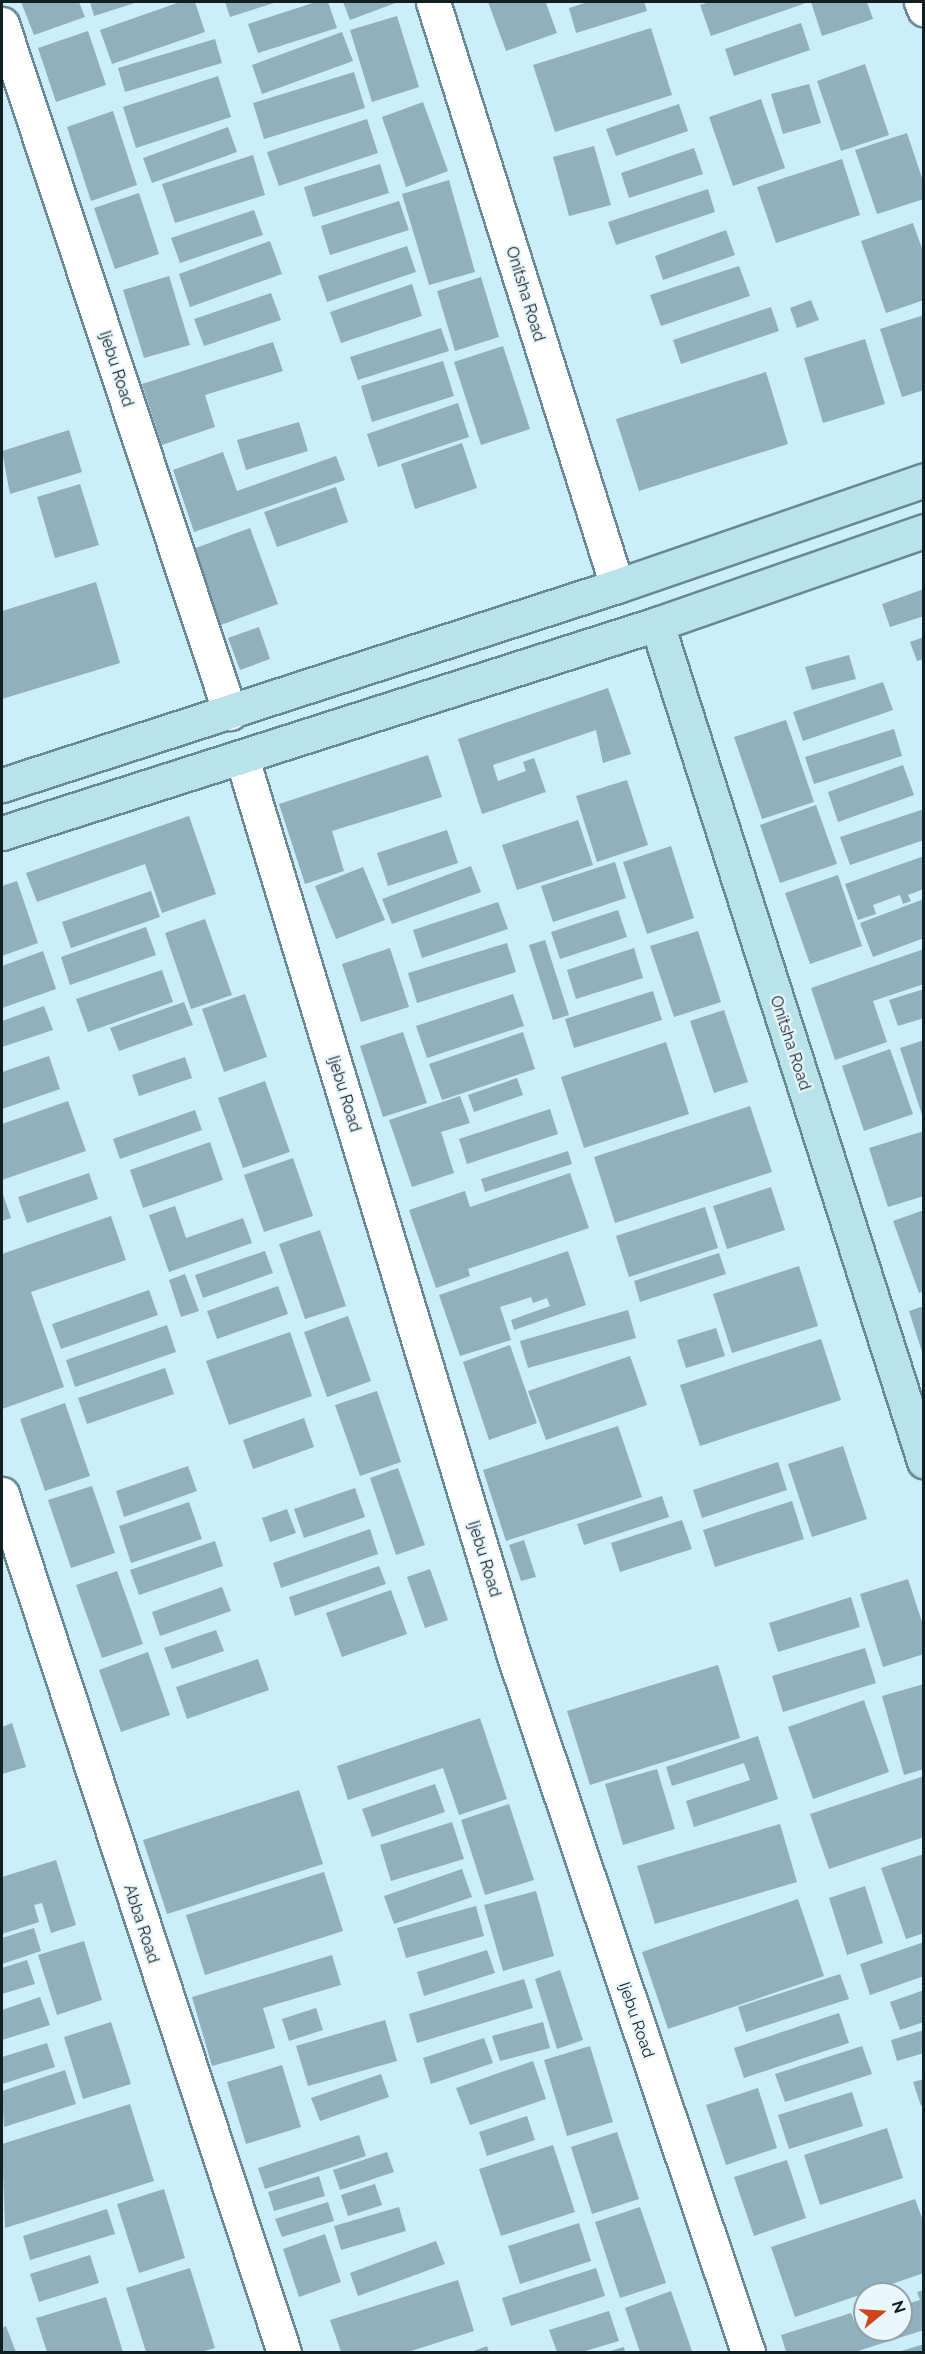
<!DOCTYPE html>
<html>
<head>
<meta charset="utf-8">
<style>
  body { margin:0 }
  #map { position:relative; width:925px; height:2354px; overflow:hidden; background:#cceefb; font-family:Raleway,sans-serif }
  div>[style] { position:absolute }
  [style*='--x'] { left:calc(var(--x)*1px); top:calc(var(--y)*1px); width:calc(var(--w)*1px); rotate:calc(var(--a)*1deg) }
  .building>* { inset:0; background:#8fb0bc }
  .roads { filter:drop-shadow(2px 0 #688893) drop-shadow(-2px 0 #688893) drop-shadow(0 2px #688893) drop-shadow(0 -2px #688893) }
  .street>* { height:33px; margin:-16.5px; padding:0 16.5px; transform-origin:16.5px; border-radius:16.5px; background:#fff }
  .secondary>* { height:33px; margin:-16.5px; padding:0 16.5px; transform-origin:16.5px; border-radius:16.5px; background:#b8e2ec }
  span { translate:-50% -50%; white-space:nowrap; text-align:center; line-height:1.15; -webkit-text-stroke:4.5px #eaf7fd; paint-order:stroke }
  .street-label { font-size:16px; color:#111e22 }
  .frame { position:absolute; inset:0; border:3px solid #111e22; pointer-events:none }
  .north { position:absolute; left:853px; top:2282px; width:60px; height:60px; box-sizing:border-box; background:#eaf7fd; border:2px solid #93a0a5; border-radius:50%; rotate:72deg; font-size:16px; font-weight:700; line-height:24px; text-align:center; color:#111e22 }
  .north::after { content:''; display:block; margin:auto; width:21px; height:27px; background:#ce451b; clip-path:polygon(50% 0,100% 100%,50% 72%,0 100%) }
</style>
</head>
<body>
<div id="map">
  <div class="building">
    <div style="clip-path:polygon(21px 2px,79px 2px,85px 17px,34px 35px)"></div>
    <div style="clip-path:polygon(90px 2px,138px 2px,94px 16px)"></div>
    <div style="clip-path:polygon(180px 2px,195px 2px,205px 32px,112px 64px,100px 30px)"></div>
    <div style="clip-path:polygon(225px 2px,277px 2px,230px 17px)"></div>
    <div style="clip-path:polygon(316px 2px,328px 2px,337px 28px,258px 53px,248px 24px)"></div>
    <div style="clip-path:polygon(343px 2px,398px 2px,350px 20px)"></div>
    <div style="clip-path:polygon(488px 2px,551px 2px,546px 3px,557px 33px,506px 51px)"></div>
    <div style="clip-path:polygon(588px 2px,644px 2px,647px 11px,576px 33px,569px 8px)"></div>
    <div style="clip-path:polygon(710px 2px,809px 2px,711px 36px,700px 5px)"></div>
    <div style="clip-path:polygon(811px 2px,867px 2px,873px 19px,822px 36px)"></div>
    <div style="clip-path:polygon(397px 16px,419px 87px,372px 102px,350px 30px)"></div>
    <div style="clip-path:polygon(801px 23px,810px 50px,734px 76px,725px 49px)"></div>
    <div style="clip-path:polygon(651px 28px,672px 95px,555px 132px,533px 65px)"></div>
    <div style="clip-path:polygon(88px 31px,106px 85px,56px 102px,38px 48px)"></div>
    <div style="clip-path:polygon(342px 32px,353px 61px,262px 94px,252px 65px)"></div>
    <div style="clip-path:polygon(215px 39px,222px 63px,125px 92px,118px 68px)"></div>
    <div style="clip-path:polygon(865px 64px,889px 135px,841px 151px,817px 81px)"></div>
    <div style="clip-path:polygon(354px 72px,365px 108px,264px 139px,253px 103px)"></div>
    <div style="clip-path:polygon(218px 76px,231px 117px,136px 148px,123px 107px)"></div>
    <div style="clip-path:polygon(809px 84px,821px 123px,783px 134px,771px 94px)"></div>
    <div style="clip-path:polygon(761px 99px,785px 168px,733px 186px,709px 117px)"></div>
    <div style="clip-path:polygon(423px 102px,448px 171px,406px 187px,382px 117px)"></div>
    <div style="clip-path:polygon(679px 104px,688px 131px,616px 156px,606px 129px)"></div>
    <div style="clip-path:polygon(113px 111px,137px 185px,91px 201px,67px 127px)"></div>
    <div style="clip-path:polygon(367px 119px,378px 153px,279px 186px,267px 152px)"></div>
    <div style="clip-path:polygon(228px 127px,237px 152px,152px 183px,143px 158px)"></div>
    <div style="clip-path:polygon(907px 133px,924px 184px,924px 199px,877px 214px,855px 150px)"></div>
    <div style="clip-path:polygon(594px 146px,611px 205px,569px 216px,553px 157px)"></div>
    <div style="clip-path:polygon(694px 148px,703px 174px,629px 198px,621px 173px)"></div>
    <div style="clip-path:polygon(253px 155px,265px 195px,175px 223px,162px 184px)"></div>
    <div style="clip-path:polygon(842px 159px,860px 215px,776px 243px,757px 187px)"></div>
    <div style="clip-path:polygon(380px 164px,389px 193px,313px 217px,304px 187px)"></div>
    <div style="clip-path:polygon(449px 180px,475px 272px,429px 285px,402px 194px)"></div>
    <div style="clip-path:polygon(708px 189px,715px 212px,616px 245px,608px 222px)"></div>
    <div style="clip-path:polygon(139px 193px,159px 254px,115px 269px,94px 208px)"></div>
    <div style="clip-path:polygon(399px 201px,409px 230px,330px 255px,321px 226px)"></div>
    <div style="clip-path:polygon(254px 210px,263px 235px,180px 263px,171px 238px)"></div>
    <div style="clip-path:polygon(913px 223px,924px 254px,924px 300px,886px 313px,861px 241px)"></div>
    <div style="clip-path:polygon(726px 230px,735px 255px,663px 280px,655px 256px)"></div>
    <div style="clip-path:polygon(270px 241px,282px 274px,190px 307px,179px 274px)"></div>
    <div style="clip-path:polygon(407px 246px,416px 272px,327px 302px,318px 276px)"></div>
    <div style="clip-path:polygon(739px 266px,750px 296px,661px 326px,650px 295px)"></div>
    <div style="clip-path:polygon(169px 276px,190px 345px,144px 358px,123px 290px)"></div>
    <div style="clip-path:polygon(481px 277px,499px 337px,455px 351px,437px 291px)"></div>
    <div style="clip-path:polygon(412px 284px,422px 316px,341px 343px,330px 312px)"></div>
    <div style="clip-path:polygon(271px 293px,281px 320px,204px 346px,194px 319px)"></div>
    <div style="clip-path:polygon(811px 300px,819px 320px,797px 328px,790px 308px)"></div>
    <div style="clip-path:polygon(771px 307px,779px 331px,681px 364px,673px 340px)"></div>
    <div style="clip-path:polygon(924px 315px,924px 390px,902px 397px,880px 329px)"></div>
    <div style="clip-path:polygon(441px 328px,449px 351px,358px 380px,350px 357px)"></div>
    <div style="clip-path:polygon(865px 339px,885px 404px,823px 423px,804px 358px)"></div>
    <div style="clip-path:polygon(273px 342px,283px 371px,205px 395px,215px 427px,162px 445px,142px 384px)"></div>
    <div style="clip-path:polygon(503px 346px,530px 429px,481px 445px,454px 362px)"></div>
    <div style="clip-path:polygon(443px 361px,454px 396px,372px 422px,361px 386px)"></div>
    <div style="clip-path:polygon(766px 372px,788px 444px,639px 491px,616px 419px)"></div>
    <div style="clip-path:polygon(458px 403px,469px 437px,378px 467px,367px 434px)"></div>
    <div style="clip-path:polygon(299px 422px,308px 451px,246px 470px,237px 440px)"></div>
    <div style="clip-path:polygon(69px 430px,82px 472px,10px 494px,2px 451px)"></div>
    <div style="clip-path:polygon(462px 443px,477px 488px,415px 509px,401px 464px)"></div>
    <div style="clip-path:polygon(223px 452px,237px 491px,336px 456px,345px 480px,194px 532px,173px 470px)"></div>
    <div style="clip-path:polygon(80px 484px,99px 545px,55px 558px,37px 497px)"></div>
    <div style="clip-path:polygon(336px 487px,348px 522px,277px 547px,264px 512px)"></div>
    <div style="clip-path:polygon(250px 528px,278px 604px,221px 625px,193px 549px)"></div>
    <div style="clip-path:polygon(96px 582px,120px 663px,2px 699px,2px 611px)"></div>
    <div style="clip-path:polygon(924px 589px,924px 616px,890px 627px,882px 604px)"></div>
    <div style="clip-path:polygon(259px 627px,270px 659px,240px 670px,228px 638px)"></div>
    <div style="clip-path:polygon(924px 637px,924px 659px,917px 661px,910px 642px)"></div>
    <div style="clip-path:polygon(849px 655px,856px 679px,812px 690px,805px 667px)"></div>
    <div style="clip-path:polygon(883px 682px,893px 710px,803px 741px,793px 712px)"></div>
    <div style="clip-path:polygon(608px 688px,631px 754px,603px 763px,596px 730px,493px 765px,498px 781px,526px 771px,523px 762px,534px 758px,546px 792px,482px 814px,458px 739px)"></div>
    <div style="clip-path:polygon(786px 720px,814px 802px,762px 819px,734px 737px)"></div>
    <div style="clip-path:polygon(894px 729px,902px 756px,814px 784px,805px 757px)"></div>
    <div style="clip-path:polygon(428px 755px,442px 797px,332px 831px,344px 871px,305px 884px,279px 804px)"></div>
    <div style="clip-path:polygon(903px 765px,914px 795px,838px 822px,828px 792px)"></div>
    <div style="clip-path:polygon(627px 780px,648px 845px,597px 862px,576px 796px)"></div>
    <div style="clip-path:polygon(816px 805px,837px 864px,780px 883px,760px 825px)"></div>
    <div style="clip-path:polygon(924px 809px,924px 840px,850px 865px,840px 837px)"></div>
    <div style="clip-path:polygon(189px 816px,216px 894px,162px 913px,145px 864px,37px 902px,26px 873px)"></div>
    <div style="clip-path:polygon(578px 820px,593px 865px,517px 890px,502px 845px)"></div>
    <div style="clip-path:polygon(447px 830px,458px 863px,388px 886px,377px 853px)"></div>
    <div style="clip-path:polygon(671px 846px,694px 918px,647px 934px,623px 862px)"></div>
    <div style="clip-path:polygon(924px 856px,924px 889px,908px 895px,911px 901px,903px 904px,900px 895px,873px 905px,876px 914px,858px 920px,845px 884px)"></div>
    <div style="clip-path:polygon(615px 862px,626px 898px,553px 922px,541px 886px)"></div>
    <div style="clip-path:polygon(471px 866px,481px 892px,392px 924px,382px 899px)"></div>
    <div style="clip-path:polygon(363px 867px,385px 920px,336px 939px,315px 886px)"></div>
    <div style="clip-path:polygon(838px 875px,862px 946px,810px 964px,785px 893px)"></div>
    <div style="clip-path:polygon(17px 881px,38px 943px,2px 956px,2px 886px)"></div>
    <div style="clip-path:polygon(151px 891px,160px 917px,71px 948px,62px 922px)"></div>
    <div style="clip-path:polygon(924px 899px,924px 938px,873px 957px,860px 923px)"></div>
    <div style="clip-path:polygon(498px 902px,508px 929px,422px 958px,413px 930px)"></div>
    <div style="clip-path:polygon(618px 910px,627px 937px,560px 959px,551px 932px)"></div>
    <div style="clip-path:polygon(205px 919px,232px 995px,191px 1009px,165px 933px)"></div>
    <div style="clip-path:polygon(146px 927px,156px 955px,70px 985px,61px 957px)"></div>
    <div style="clip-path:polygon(698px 931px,721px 1002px,674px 1017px,650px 946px)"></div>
    <div style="clip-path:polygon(545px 940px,569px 1015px,553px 1020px,529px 945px)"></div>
    <div style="clip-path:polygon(507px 943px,516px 972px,417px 1003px,408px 973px)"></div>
    <div style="clip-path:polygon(390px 948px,409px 1007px,361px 1022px,342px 964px)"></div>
    <div style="clip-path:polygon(634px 948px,643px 978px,576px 999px,567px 970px)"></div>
    <div style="clip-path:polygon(924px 949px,924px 984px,873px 1001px,887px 1042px,835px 1060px,811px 988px)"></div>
    <div style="clip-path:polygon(43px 951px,56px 989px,2px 1008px,2px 966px)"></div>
    <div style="clip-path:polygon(162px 970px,173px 1002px,88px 1032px,76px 999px)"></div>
    <div style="clip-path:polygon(924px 989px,924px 1018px,898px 1026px,889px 1000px)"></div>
    <div style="clip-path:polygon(653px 991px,662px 1020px,574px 1048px,565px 1019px)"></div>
    <div style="clip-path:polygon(245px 994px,267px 1057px,224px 1072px,202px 1009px)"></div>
    <div style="clip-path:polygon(513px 994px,524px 1026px,427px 1058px,416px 1026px)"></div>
    <div style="clip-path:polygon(184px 1002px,193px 1025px,119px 1051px,110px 1028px)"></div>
    <div style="clip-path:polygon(44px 1006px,53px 1030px,2px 1047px,2px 1021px)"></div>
    <div style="clip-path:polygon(724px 1010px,748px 1082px,714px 1093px,690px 1021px)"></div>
    <div style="clip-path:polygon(403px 1032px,427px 1103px,383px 1117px,360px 1046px)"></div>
    <div style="clip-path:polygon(523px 1032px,535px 1069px,442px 1100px,429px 1064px)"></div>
    <div style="clip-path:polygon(924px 1040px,924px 1118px,923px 1118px,900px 1048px)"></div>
    <div style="clip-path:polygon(666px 1042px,689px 1114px,584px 1148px,561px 1077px)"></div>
    <div style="clip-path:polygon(890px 1049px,913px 1114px,864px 1131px,842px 1066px)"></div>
    <div style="clip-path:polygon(49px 1056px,60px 1089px,2px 1109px,2px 1072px)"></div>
    <div style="clip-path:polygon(185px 1057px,192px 1078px,139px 1096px,132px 1075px)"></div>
    <div style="clip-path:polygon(517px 1078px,523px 1095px,474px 1112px,468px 1095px)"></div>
    <div style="clip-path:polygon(265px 1081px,290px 1152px,243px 1168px,218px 1098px)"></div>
    <div style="clip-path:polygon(460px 1096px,470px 1123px,441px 1132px,454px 1173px,412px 1187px,389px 1120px)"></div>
    <div style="clip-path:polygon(68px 1101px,86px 1151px,2px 1180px,2px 1124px)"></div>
    <div style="clip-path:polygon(750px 1106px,772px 1172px,615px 1223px,594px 1157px)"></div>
    <div style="clip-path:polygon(550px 1109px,558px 1134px,467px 1164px,459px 1139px)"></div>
    <div style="clip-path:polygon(195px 1110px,202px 1130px,120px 1159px,113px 1139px)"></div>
    <div style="clip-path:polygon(924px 1131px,924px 1196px,888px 1207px,869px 1148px)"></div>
    <div style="clip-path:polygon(210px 1142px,223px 1180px,143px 1208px,130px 1170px)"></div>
    <div style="clip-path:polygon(568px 1151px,572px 1164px,485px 1192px,481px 1179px)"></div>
    <div style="clip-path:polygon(293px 1158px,313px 1216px,264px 1232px,244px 1175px)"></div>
    <div style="clip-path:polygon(89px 1173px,98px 1199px,27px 1223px,18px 1197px)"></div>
    <div style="clip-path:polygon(570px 1173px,589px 1228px,468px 1269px,470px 1276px,436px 1288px,409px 1210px,465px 1191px,470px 1207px)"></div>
    <div style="clip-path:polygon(771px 1187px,785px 1230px,727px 1249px,713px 1206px)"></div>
    <div style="clip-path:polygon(2px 1191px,11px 1218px,2px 1221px)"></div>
    <div style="clip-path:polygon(175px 1206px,186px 1238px,243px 1218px,252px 1243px,169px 1272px,149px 1215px)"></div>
    <div style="clip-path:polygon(705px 1207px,718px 1248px,629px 1277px,616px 1236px)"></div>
    <div style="clip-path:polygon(924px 1210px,924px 1291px,919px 1293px,893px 1221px)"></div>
    <div style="clip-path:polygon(111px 1216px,126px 1260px,31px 1292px,64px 1387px,2px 1409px,2px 1254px)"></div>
    <div style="clip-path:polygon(320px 1230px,346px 1306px,305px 1319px,279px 1244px)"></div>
    <div style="clip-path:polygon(265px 1251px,273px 1273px,203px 1298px,195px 1275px)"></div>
    <div style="clip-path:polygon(568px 1251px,586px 1305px,514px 1330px,511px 1320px,550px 1306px,547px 1298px,533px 1303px,531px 1297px,500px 1307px,511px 1340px,460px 1356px,439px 1295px)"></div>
    <div style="clip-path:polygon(719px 1253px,726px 1274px,640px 1302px,634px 1281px)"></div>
    <div style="clip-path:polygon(799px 1266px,818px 1326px,732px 1353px,713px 1294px)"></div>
    <div style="clip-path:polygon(185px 1274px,199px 1311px,181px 1317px,169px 1280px)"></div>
    <div style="clip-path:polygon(278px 1286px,288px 1314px,217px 1339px,207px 1311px)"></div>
    <div style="clip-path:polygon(149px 1290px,158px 1315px,61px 1349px,52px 1324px)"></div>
    <div style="clip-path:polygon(924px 1306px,924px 1355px,923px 1355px,909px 1311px)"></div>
    <div style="clip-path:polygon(628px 1310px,636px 1338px,528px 1368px,520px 1341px)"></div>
    <div style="clip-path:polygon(348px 1316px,371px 1381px,327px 1397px,304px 1332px)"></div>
    <div style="clip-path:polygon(167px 1325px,176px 1352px,75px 1387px,66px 1360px)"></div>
    <div style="clip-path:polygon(716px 1328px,725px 1356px,686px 1368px,677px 1340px)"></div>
    <div style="clip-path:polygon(290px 1332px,312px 1396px,229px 1425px,206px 1361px)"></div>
    <div style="clip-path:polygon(821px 1339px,841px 1400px,700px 1446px,680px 1385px)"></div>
    <div style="clip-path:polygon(510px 1345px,537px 1423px,489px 1440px,463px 1362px)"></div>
    <div style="clip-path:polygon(630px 1356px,647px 1405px,546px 1440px,528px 1391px)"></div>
    <div style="clip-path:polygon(165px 1368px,174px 1394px,87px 1424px,78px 1398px)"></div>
    <div style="clip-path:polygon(377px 1391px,401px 1462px,360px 1476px,335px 1405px)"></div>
    <div style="clip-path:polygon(65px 1403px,90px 1476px,45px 1491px,20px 1419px)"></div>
    <div style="clip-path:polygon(304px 1418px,314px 1447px,253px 1469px,243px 1440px)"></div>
    <div style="clip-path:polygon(618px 1426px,642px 1497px,506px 1541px,483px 1470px)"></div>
    <div style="clip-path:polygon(843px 1446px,867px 1519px,812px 1537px,788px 1464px)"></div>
    <div style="clip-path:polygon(778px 1462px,787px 1490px,702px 1518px,693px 1490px)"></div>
    <div style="clip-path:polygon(188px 1466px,197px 1491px,124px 1517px,116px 1491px)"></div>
    <div style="clip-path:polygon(398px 1468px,425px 1545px,396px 1555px,370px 1478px)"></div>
    <div style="clip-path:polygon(92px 1486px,115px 1553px,71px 1568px,48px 1500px)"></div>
    <div style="clip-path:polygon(355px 1488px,365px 1517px,304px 1538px,294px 1509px)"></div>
    <div style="clip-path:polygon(662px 1496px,669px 1517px,584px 1545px,577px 1524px)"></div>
    <div style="clip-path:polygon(792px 1501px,804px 1539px,715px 1567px,703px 1530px)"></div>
    <div style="clip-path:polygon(189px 1502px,202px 1539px,131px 1563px,119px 1526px)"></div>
    <div style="clip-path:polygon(287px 1509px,296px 1533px,270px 1542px,262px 1518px)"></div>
    <div style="clip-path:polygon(682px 1520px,692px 1549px,620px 1572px,611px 1543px)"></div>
    <div style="clip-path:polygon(370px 1529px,378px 1554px,281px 1588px,273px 1563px)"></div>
    <div style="clip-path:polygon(524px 1540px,536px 1577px,521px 1581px,509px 1545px)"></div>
    <div style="clip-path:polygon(215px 1541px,223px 1566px,139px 1595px,130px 1570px)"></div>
    <div style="clip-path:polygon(379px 1566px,386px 1584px,295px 1616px,289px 1597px)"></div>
    <div style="clip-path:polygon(430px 1569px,448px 1620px,425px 1628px,407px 1577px)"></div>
    <div style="clip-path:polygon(117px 1571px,143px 1644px,102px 1658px,76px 1585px)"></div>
    <div style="clip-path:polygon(908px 1579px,924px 1628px,924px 1654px,883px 1667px,860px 1594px)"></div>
    <div style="clip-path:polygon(222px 1587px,231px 1611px,160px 1636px,152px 1612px)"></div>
    <div style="clip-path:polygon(391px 1590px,407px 1634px,342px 1657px,326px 1613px)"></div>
    <div style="clip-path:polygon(851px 1597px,860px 1627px,778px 1652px,769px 1623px)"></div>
    <div style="clip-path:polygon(216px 1630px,224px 1651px,172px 1669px,164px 1648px)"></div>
    <div style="clip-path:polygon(865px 1648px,876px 1683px,783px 1712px,772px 1676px)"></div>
    <div style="clip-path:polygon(148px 1652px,170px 1715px,121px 1732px,99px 1670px)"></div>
    <div style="clip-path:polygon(258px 1659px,269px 1690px,187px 1719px,176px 1687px)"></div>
    <div style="clip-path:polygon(718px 1665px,740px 1738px,590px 1785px,567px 1711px)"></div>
    <div style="clip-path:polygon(924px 1684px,924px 1769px,904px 1775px,882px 1696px)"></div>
    <div style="clip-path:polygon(864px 1700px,889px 1772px,813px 1799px,788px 1727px)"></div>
    <div style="clip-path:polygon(480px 1718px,507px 1799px,459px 1815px,443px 1768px,348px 1800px,337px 1766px)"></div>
    <div style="clip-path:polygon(12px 1723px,26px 1767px,2px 1774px,2px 1727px)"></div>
    <div style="clip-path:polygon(758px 1736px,778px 1799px,694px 1827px,686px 1801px,750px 1780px,744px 1763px,672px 1786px,666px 1767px)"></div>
    <div style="clip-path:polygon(657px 1769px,675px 1829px,623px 1845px,605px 1784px)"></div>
    <div style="clip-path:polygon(924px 1776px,924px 1837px,829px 1869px,810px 1814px)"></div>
    <div style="clip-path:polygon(435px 1784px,445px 1812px,372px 1837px,362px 1809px)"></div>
    <div style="clip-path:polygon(299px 1790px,323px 1864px,167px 1914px,143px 1840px)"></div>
    <div style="clip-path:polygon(509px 1804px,534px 1880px,485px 1895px,461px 1820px)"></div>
    <div style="clip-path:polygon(452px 1822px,464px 1859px,391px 1881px,380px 1845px)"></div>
    <div style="clip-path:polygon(780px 1824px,797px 1882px,655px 1924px,637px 1866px)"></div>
    <div style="clip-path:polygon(924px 1854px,924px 1933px,906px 1939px,881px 1868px)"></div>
    <div style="clip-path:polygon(56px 1860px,76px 1925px,51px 1933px,42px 1903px,34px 1905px,39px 1922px,2px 1934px,2px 1877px)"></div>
    <div style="clip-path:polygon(462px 1869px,472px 1897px,394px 1924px,384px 1896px)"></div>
    <div style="clip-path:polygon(324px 1872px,343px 1931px,205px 1975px,186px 1915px)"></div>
    <div style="clip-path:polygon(865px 1886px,883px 1943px,847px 1955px,829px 1898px)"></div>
    <div style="clip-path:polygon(536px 1891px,554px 1956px,503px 1971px,484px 1905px)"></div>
    <div style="clip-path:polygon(798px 1899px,824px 1976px,668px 2029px,642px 1952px)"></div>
    <div style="clip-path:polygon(476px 1906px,484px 1936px,406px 1958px,397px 1928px)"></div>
    <div style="clip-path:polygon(34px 1928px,41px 1951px,2px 1964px,2px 1938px)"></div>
    <div style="clip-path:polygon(84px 1941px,102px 2000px,57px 2015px,38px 1955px)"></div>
    <div style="clip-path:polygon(924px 1942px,924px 1976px,870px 1995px,860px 1964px)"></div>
    <div style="clip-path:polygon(487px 1950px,495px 1973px,424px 1996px,417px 1972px)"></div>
    <div style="clip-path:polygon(332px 1955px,341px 1985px,263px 2008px,275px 2048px,212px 2066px,192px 1997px)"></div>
    <div style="clip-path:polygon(27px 1960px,35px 1984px,2px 1994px,2px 1968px)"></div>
    <div style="clip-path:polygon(560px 1970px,583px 2040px,557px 2049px,535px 1979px)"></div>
    <div style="clip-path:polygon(840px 1974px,849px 1999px,746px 2032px,738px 2007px)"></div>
    <div style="clip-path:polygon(524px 1979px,533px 2008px,417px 2043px,409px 2014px)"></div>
    <div style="clip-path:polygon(924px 1990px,924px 2022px,900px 2030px,890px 2002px)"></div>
    <div style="clip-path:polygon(40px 1997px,50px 2025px,2px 2040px,2px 2010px)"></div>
    <div style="clip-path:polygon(316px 2008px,323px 2030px,289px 2041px,282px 2019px)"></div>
    <div style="clip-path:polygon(839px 2013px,849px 2043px,744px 2078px,734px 2048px)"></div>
    <div style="clip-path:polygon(385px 2020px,397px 2061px,308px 2086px,296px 2046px)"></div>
    <div style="clip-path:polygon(111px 2022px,131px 2084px,83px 2099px,64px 2037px)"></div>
    <div style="clip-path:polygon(543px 2022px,550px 2048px,500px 2061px,492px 2036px)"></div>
    <div style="clip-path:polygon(924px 2030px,924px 2053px,897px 2061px,891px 2040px)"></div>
    <div style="clip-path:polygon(484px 2038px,493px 2063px,431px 2084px,423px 2058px)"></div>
    <div style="clip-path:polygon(47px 2043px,55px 2067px,2px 2084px,2px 2057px)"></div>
    <div style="clip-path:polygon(590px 2046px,613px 2122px,567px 2136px,544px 2060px)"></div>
    <div style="clip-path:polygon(862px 2046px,872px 2074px,785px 2102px,775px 2074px)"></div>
    <div style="clip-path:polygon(533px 2061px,546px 2099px,470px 2125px,456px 2088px)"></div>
    <div style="clip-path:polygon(282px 2065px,301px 2127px,246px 2144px,227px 2082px)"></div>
    <div style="clip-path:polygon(65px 2070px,76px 2104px,4px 2127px,2px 2091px)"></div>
    <div style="clip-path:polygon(381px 2074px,389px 2097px,320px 2121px,311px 2098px)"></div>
    <div style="clip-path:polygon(924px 2079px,924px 2105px,921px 2106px,913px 2082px)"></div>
    <div style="clip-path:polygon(758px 2088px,777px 2148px,726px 2165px,706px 2105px)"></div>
    <div style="clip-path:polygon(852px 2092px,863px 2126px,789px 2149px,778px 2115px)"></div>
    <div style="clip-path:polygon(130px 2104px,154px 2181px,5px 2228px,2px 2144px)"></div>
    <div style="clip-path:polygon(527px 2116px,535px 2140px,487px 2156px,479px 2132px)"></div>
    <div style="clip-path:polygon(887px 2128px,903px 2178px,820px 2205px,804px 2155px)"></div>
    <div style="clip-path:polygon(617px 2132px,639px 2199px,592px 2214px,571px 2147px)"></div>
    <div style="clip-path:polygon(359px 2135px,366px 2156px,265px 2189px,258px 2168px)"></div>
    <div style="clip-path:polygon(553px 2145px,575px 2212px,501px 2236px,479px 2169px)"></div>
    <div style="clip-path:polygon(387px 2152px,394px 2172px,340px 2190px,333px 2170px)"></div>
    <div style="clip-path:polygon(787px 2160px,806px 2218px,754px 2236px,734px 2177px)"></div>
    <div style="clip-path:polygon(319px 2176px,325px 2196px,274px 2211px,268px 2192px)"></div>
    <div style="clip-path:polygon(375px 2184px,382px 2205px,348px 2216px,341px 2195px)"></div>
    <div style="clip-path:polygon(164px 2189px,185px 2258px,139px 2273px,117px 2204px)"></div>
    <div style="clip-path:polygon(915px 2199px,924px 2223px,924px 2273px,795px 2317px,771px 2247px)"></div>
    <div style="clip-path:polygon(328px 2202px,334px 2221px,282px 2237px,275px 2219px)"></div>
    <div style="clip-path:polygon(399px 2207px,406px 2231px,341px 2250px,334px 2226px)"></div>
    <div style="clip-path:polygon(640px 2207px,666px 2283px,620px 2298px,595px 2222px)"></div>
    <div style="clip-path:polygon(107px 2209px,115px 2234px,30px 2260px,23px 2236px)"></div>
    <div style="clip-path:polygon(579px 2223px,591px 2261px,520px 2284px,508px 2246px)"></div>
    <div style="clip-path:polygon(325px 2234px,341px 2282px,299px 2297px,283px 2249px)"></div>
    <div style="clip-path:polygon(436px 2241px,445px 2264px,358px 2296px,350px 2273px)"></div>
    <div style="clip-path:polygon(90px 2255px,99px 2283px,39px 2302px,30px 2274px)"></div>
    <div style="clip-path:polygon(190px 2268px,215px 2348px,201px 2352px,146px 2352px,126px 2288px)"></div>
    <div style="clip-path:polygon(596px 2268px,605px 2296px,511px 2326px,502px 2298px)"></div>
    <div style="clip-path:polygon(458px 2280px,474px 2331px,408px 2352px,341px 2352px,330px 2320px)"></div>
    <div style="clip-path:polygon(924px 2290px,924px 2330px,855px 2352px,786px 2352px,781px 2335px,851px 2313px,854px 2321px,865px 2317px,865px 2330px,901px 2330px,901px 2306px,920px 2300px,917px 2292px)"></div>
    <div style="clip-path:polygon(671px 2291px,692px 2351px,640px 2352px,625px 2308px)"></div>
    <div style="clip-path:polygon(106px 2297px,123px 2352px,47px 2352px,36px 2318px)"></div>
    <div style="clip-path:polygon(609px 2311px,619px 2341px,582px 2352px,557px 2352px,549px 2330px)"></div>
    <div style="clip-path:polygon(6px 2326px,16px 2352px,2px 2352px,2px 2328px)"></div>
    <div style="clip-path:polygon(924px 2344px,924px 2352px,898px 2352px)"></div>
    <div style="clip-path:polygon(487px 2346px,489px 2352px,471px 2352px)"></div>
    <div style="clip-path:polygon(624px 2347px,625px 2352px,607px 2352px)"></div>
  </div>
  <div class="roads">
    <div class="street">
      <div style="--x:433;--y:2;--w:612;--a:72.51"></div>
      <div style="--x:921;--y:2;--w:8;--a:67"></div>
      <div style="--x:2;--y:24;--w:726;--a:71.69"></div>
      <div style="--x:242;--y:758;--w:935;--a:73.15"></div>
      <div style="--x:513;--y:1653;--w:737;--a:71.42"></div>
      <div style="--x:2;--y:1494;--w:903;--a:71.81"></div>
    </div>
    <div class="secondary">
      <div style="--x:657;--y:624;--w:879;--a:72.31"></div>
      <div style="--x:2;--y:785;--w:646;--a:-17.93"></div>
      <div style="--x:617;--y:586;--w:325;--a:-19"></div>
      <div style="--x:2;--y:833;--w:688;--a:-17.7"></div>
      <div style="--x:657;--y:624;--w:283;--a:-19.2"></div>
    </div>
  </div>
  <div class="street-label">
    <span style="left:525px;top:294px;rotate:73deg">Onitsha Road</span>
    <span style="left:116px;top:369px;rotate:72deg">Ijebu Road</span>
    <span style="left:790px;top:1043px;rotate:72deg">Onitsha Road</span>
    <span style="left:344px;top:1094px;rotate:73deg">Ijebu Road</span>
    <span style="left:484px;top:1559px;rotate:73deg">Ijebu Road</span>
    <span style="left:141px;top:1924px;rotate:72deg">Abba Road</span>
    <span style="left:636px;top:2020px;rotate:71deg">Ijebu Road</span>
  </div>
  <div class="frame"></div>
  <div class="north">N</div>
</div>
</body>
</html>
